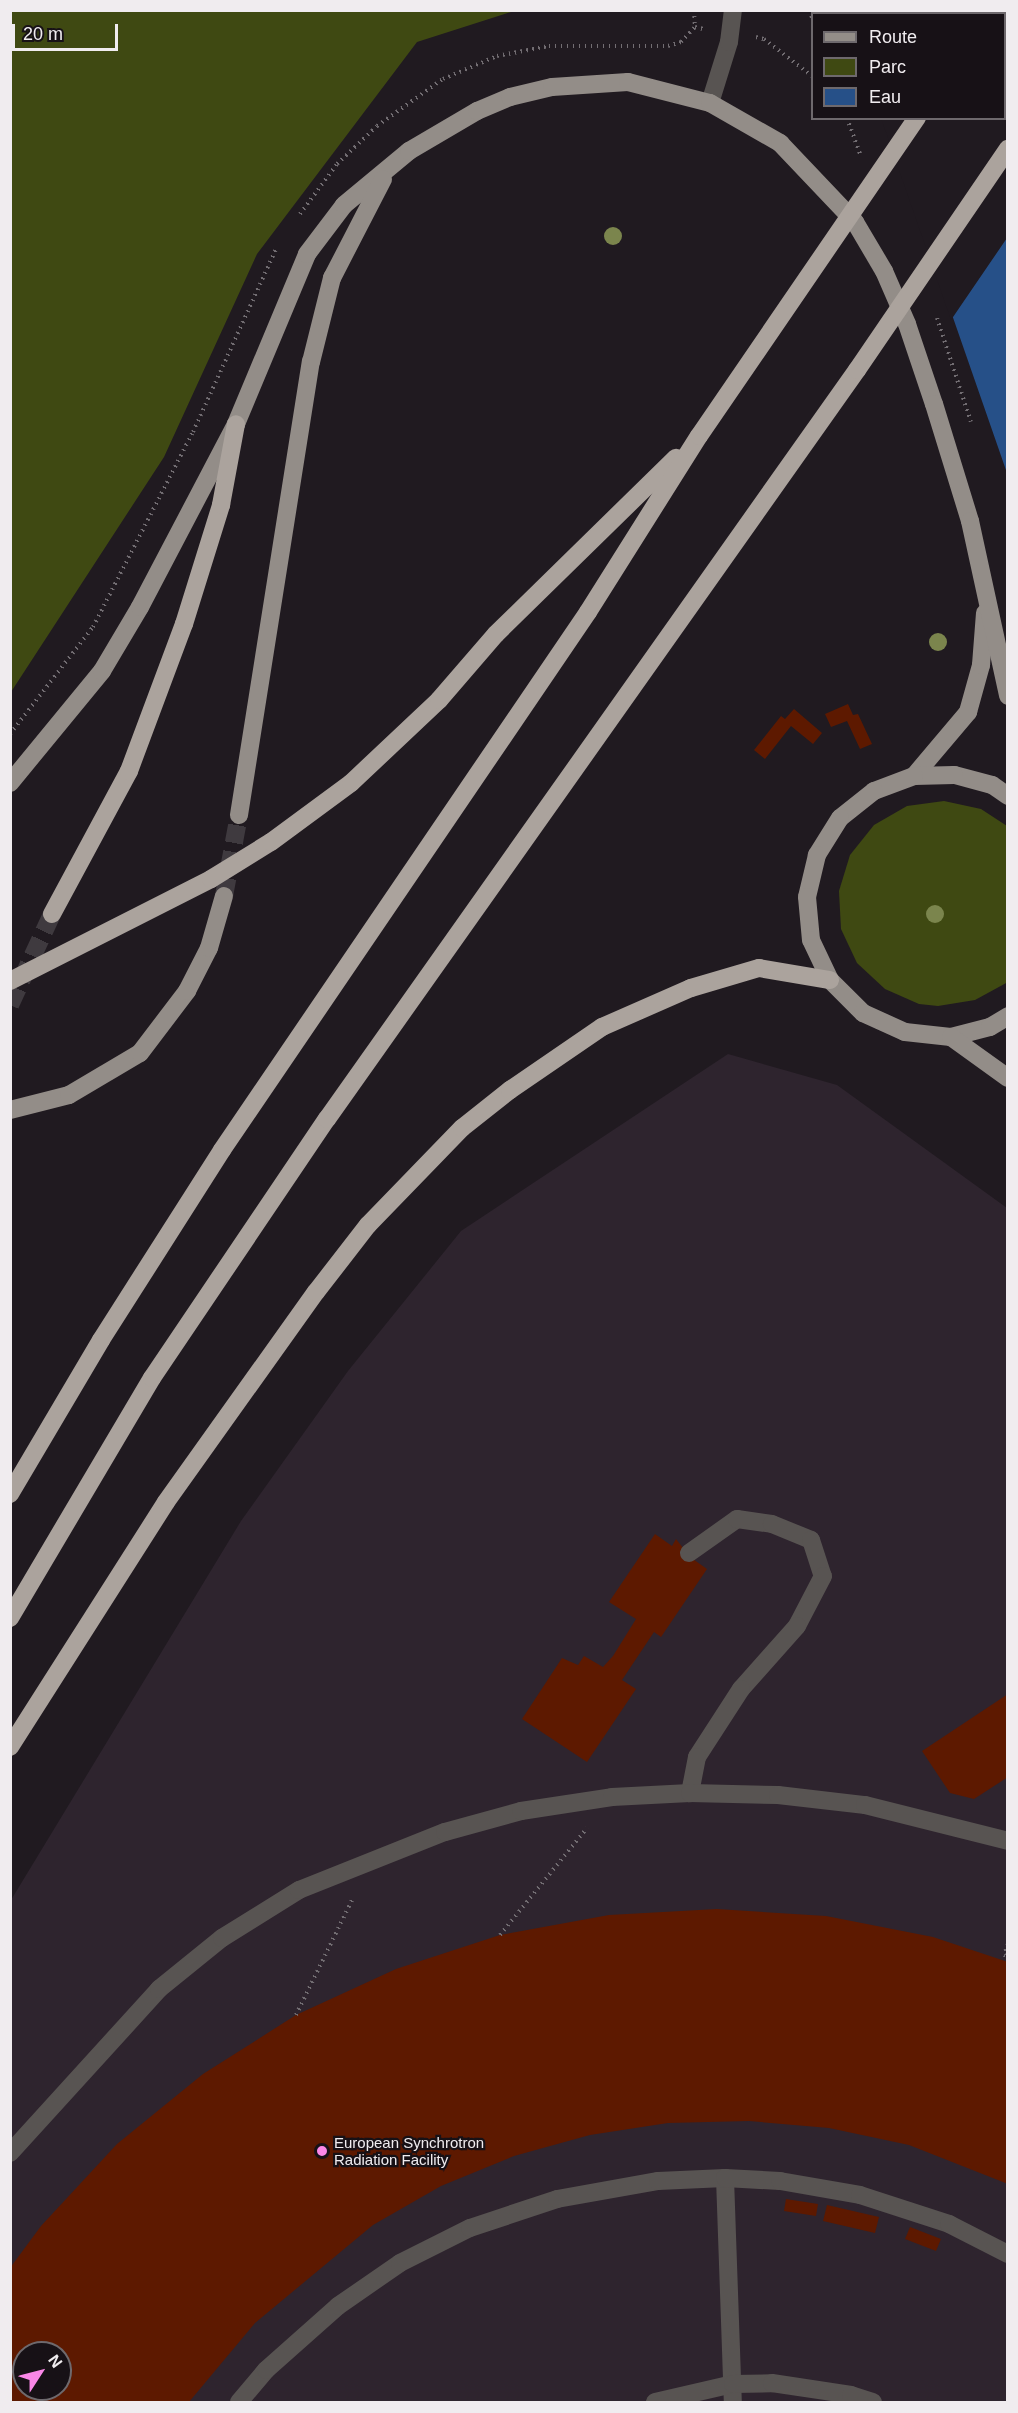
<!DOCTYPE html>
<html>
<head>
<meta charset="utf-8">
<style>
  body { margin:0 }
  #map { position:relative; width:1018px; height:2413px; overflow:hidden; background:#201a20; font-family:Helvetica,sans-serif }
  div>[style] { position:absolute }
  [style*='--x'] { left:calc(var(--x)*1px); top:calc(var(--y)*1px); width:calc(var(--w)*1px); rotate:calc(var(--a)*1deg) }
  .built>* { inset:0; background:#2e242e }
  .green>* { inset:0; background:#3f4912 }
  .water>* { inset:0; background:#265088 }
  .pier>* { inset:0; background:#201a20 }
  .building>* { inset:0; background:#5d1900 }
  .major-tunnel>* { height:18px; margin-top:-9px; transform-origin:0; background:repeating-linear-gradient(90deg,#3f3a3f 0 18px,transparent 0 27px) }
  .highway-tunnel>* { height:18px; margin-top:-9px; transform-origin:0; background:repeating-linear-gradient(90deg,#3f3a3f 0 18px,transparent 0 27px) }
  .path>* { height:4px; margin-top:-2px; transform-origin:0; background:repeating-linear-gradient(90deg,#726d72 0 1.5px,transparent 0 6px) }
  .minor>* { height:18px; margin:-9px; padding:0 9px; transform-origin:9px; border-radius:9px; background:#585452 }
  .major>* { height:18px; margin:-9px; padding:0 9px; transform-origin:9px; border-radius:9px; background:#938d88 }
  .highway>* { height:18px; margin:-9px; padding:0 9px; transform-origin:9px; border-radius:9px; background:#aba39d }
  .trees>* { width:18px; height:18px; margin:-9px; border-radius:50%; background:#7b854d }
  .dots>* { width:16px; height:16px; translate:-50% -50%; box-sizing:border-box; border:3px solid #171116; border-radius:50% }
  span { translate:-50% -50%; white-space:nowrap; text-align:center; line-height:1.15; -webkit-text-stroke:4.5px #171116; paint-order:stroke }
  .poi-label { font-size:15px; color:#f0ecef }
  .left { translate:0 -50%; text-align:left }
  .frame { position:absolute; inset:0; border:12px solid #f0ecef; pointer-events:none }
  .legend { position:absolute; left:811px; top:12px; width:195px; height:108px; box-sizing:border-box; background:#171116; border:2px solid #6e696d; margin:0; padding:8px 10px; list-style:none; font-size:18px; color:#f0ecef }
  .legend li { display:flex; align-items:center; gap:12px; height:30px }
  .legend b { width:30px; border:2px solid #6e696d }
  .north { position:absolute; left:12px; top:2341px; width:60px; height:60px; box-sizing:border-box; background:#171116; border:2px solid #6e696d; border-radius:50%; rotate:54deg; font-size:16px; font-weight:700; line-height:24px; text-align:center; color:#f0ecef }
  .north::after { content:''; display:block; margin:auto; width:21px; height:27px; background:#fa87e7; clip-path:polygon(50% 0,100% 100%,50% 72%,0 100%) }
  .scale { position:absolute; left:12px; top:24px; width:106px; height:27px; box-sizing:border-box; border:3px solid #f0ecef; border-top:0; padding-left:8px; font-size:18px; line-height:21px; white-space:nowrap; color:#f0ecef; -webkit-text-stroke:4px #171116; paint-order:stroke }
</style>
</head>
<body>
<div id="map">
  <div class="built">
    <div style="clip-path:polygon(evenodd,728px 1054px,837px 1085px,1007px 1208px,1007px 2402px,11px 2402px,11px 1900px,241px 1521px,348px 1371px,461px 1231px,728px 1054px,24px 2353px,60px 2353px,60px 2389px,24px 2389px,24px 2353px)"></div>
  </div>
  <div class="green">
    <div style="clip-path:polygon(11px 10px,514px 11px,417px 42px,257px 254px,164px 457px,11px 692px)"></div>
    <div style="clip-path:polygon(944px 801px,981px 809px,1007px 826px,1008px 982px,975px 1000px,938px 1006px,919px 1004px,885px 989px,857px 963px,841px 929px,839px 891px,850px 855px,874px 825px,907px 806px)"></div>
  </div>
  <div class="water">
    <div style="clip-path:polygon(847px 11px,1007px 11px,1007px 473px,884px 119px,1004px 118px,1004px 14px)"></div>
  </div>
  <div class="pier">
    <div style="clip-path:polygon(931px 11px,1007px 11px,1007px 238px,951px 320px,881px 118px,1004px 118px,1004px 14px,929px 13px)"></div>
  </div>
  <div class="building">
    <div style="clip-path:polygon(848px 704px,853px 715px,858px 714px,872px 744px,860px 749px,847px 721px,831px 727px,825px 714px)"></div>
    <div style="clip-path:polygon(794px 709px,822px 733px,813px 744px,791px 726px,765px 759px,754px 750px,781px 716px,785px 719px)"></div>
    <div style="clip-path:polygon(655px 1534px,672px 1546px,676px 1539px,690px 1557px,707px 1569px,661px 1637px,654px 1632px,622px 1680px,636px 1689px,587px 1762px,522px 1719px,562px 1658px,578px 1665px,584px 1656px,603px 1667px,613px 1656px,636px 1619px,609px 1602px)"></div>
    <div style="clip-path:polygon(1008px 1694px,1008px 1777px,974px 1799px,950px 1793px,922px 1751px)"></div>
    <div style="clip-path:polygon(evenodd,717px 1909px,826px 1916px,933px 1937px,1008px 1962px,1008px 2184px,909px 2145px,829px 2128px,749px 2121px,668px 2123px,590px 2135px,514px 2156px,441px 2186px,373px 2225px,255px 2323px,189px 2402px,10px 2402px,10px 2268px,41px 2226px,117px 2144px,203px 2074px,296px 2015px,396px 1969px,500px 1935px,609px 1915px,717px 1909px,24px 2353px,60px 2353px,60px 2389px,24px 2389px,24px 2353px)"></div>
    <div style="clip-path:polygon(786px 2199px,818px 2204px,816px 2216px,784px 2211px)"></div>
    <div style="clip-path:polygon(827px 2205px,879px 2217px,875px 2233px,823px 2221px)"></div>
    <div style="clip-path:polygon(910px 2227px,941px 2239px,936px 2251px,905px 2239px)"></div>
  </div>
  <div class="major-tunnel">
    <div style="--x:224;--y:896;--w:82;--a:-79.5"></div>
  </div>
  <div class="highway-tunnel">
    <div style="--x:10;--y:1005;--w:100;--a:-65.2"></div>
  </div>
  <div class="path">
    <div style="--x:694;--y:10;--w:17;--a:87"></div>
    <div style="--x:810;--y:10;--w:8;--a:76"></div>
    <div style="--x:756;--y:37;--w:8;--a:14"></div>
    <div style="--x:764;--y:39;--w:61;--a:37.6"></div>
    <div style="--x:847;--y:118;--w:38;--a:70"></div>
    <div style="--x:300;--y:214;--w:62;--a:-53.5"></div>
    <div style="--x:337;--y:164;--w:55;--a:-43.5"></div>
    <div style="--x:377;--y:126;--w:81;--a:-35.5"></div>
    <div style="--x:443;--y:79;--w:59;--a:-23.1"></div>
    <div style="--x:497;--y:56;--w:53;--a:-10.9"></div>
    <div style="--x:549;--y:46;--w:119;--a:0"></div>
    <div style="--x:668;--y:46;--w:14;--a:-17"></div>
    <div style="--x:681;--y:42;--w:21;--a:-47"></div>
    <div style="--x:695;--y:27;--w:9;--a:13"></div>
    <div style="--x:937;--y:318;--w:109;--a:71.9"></div>
    <div style="--x:10;--y:734;--w:135;--a:-52.2"></div>
    <div style="--x:93;--y:627;--w:219;--a:-62.9"></div>
    <div style="--x:193;--y:432;--w:203;--a:-65.6"></div>
    <div style="--x:500;--y:1935;--w:138;--a:-50.9"></div>
    <div style="--x:1008;--y:1944;--w:12;--a:110"></div>
    <div style="--x:1004;--y:1955;--w:4;--a:27"></div>
    <div style="--x:296;--y:2015;--w:128;--a:-64"></div>
  </div>
  <div class="minor">
    <div style="--x:710;--y:103;--w:64;--a:-72.7"></div>
    <div style="--x:729;--y:42;--w:32;--a:-83"></div>
    <div style="--x:689;--y:1553;--w:59;--a:-35.3"></div>
    <div style="--x:737;--y:1519;--w:35;--a:8"></div>
    <div style="--x:772;--y:1524;--w:42;--a:22.3"></div>
    <div style="--x:811;--y:1540;--w:38;--a:72"></div>
    <div style="--x:823;--y:1576;--w:56;--a:117.5"></div>
    <div style="--x:797;--y:1626;--w:84;--a:131.6"></div>
    <div style="--x:741;--y:1689;--w:81;--a:122.9"></div>
    <div style="--x:697;--y:1757;--w:37;--a:101"></div>
    <div style="--x:10;--y:2153;--w:222;--a:-47.7"></div>
    <div style="--x:159;--y:1989;--w:81;--a:-39"></div>
    <div style="--x:222;--y:1938;--w:91;--a:-31.9"></div>
    <div style="--x:299;--y:1890;--w:157;--a:-21.7"></div>
    <div style="--x:445;--y:1832;--w:79;--a:-15.4"></div>
    <div style="--x:521;--y:1811;--w:92;--a:-8.7"></div>
    <div style="--x:612;--y:1797;--w:78;--a:-2.9"></div>
    <div style="--x:690;--y:1793;--w:88;--a:1.3"></div>
    <div style="--x:778;--y:1795;--w:88;--a:6.6"></div>
    <div style="--x:865;--y:1805;--w:147;--a:14.1"></div>
    <div style="--x:725;--y:2178;--w:224;--a:88"></div>
    <div style="--x:239;--y:2402;--w:42;--a:-49.8"></div>
    <div style="--x:266;--y:2370;--w:96;--a:-41.6"></div>
    <div style="--x:338;--y:2306;--w:75;--a:-34.7"></div>
    <div style="--x:400;--y:2263;--w:78;--a:-26.6"></div>
    <div style="--x:470;--y:2228;--w:92;--a:-18.4"></div>
    <div style="--x:557;--y:2199;--w:103;--a:-10.1"></div>
    <div style="--x:658;--y:2181;--w:67;--a:-2.6"></div>
    <div style="--x:725;--y:2178;--w:55;--a:3.1"></div>
    <div style="--x:780;--y:2181;--w:81;--a:9.9"></div>
    <div style="--x:860;--y:2195;--w:94;--a:18"></div>
    <div style="--x:949;--y:2224;--w:66;--a:27"></div>
    <div style="--x:655;--y:2402;--w:80;--a:-13"></div>
    <div style="--x:733;--y:2384;--w:39;--a:-1"></div>
    <div style="--x:772;--y:2383;--w:80;--a:8.6"></div>
    <div style="--x:851;--y:2395;--w:23;--a:18"></div>
  </div>
  <div class="major">
    <div style="--x:914;--y:776;--w:84;--a:-49.8"></div>
    <div style="--x:968;--y:712;--w:49;--a:-74.5"></div>
    <div style="--x:981;--y:665;--w:52;--a:-85.6"></div>
    <div style="--x:10;--y:783;--w:145;--a:-50.6"></div>
    <div style="--x:102;--y:671;--w:74;--a:-59.3"></div>
    <div style="--x:140;--y:607;--w:207;--a:-62.3"></div>
    <div style="--x:236;--y:424;--w:184;--a:-67.3"></div>
    <div style="--x:307;--y:254;--w:61;--a:-52.9"></div>
    <div style="--x:344;--y:205;--w:85;--a:-39.7"></div>
    <div style="--x:409;--y:151;--w:79;--a:-30.5"></div>
    <div style="--x:477;--y:111;--w:36;--a:-23"></div>
    <div style="--x:510;--y:97;--w:43;--a:-13.4"></div>
    <div style="--x:552;--y:87;--w:76;--a:-3.8"></div>
    <div style="--x:628;--y:82;--w:85;--a:14.4"></div>
    <div style="--x:710;--y:103;--w:81;--a:29.7"></div>
    <div style="--x:780;--y:143;--w:109;--a:46.5"></div>
    <div style="--x:855;--y:222;--w:57;--a:59.4"></div>
    <div style="--x:884;--y:271;--w:58;--a:66.5"></div>
    <div style="--x:907;--y:324;--w:84;--a:71.4"></div>
    <div style="--x:934;--y:404;--w:122;--a:72.9"></div>
    <div style="--x:970;--y:521;--w:179;--a:77.7"></div>
    <div style="--x:1008;--y:796;--w:19;--a:-145"></div>
    <div style="--x:992;--y:785;--w:39;--a:-165"></div>
    <div style="--x:954;--y:775;--w:40;--a:178.6"></div>
    <div style="--x:914;--y:776;--w:43;--a:159.4"></div>
    <div style="--x:874;--y:791;--w:43;--a:141.5"></div>
    <div style="--x:840;--y:818;--w:44;--a:121.9"></div>
    <div style="--x:817;--y:855;--w:43;--a:103.4"></div>
    <div style="--x:807;--y:897;--w:43;--a:84.7"></div>
    <div style="--x:811;--y:940;--w:44;--a:64.6"></div>
    <div style="--x:830;--y:980;--w:47;--a:45"></div>
    <div style="--x:863;--y:1013;--w:46;--a:24.3"></div>
    <div style="--x:905;--y:1032;--w:46;--a:6.2"></div>
    <div style="--x:951;--y:1037;--w:40;--a:-14.4"></div>
    <div style="--x:990;--y:1027;--w:21;--a:-31"></div>
    <div style="--x:239;--y:815;--w:459;--a:-81"></div>
    <div style="--x:311;--y:362;--w:87;--a:-76"></div>
    <div style="--x:332;--y:278;--w:111;--a:-62.7"></div>
    <div style="--x:951;--y:1037;--w:70;--a:35.7"></div>
    <div style="--x:10;--y:1110;--w:61;--a:-14.3"></div>
    <div style="--x:69;--y:1095;--w:82;--a:-30.6"></div>
    <div style="--x:140;--y:1053;--w:78;--a:-52.8"></div>
    <div style="--x:187;--y:991;--w:48;--a:-62.9"></div>
    <div style="--x:209;--y:948;--w:54;--a:-73.9"></div>
  </div>
  <div class="highway">
    <div style="--x:989;--y:14;--w:4;--a:-63"></div>
    <div style="--x:52;--y:914;--w:162;--a:-61.7"></div>
    <div style="--x:129;--y:771;--w:157;--a:-69.5"></div>
    <div style="--x:184;--y:624;--w:125;--a:-72.7"></div>
    <div style="--x:221;--y:505;--w:82;--a:-79.5"></div>
    <div style="--x:10;--y:981;--w:225;--a:-26.9"></div>
    <div style="--x:211;--y:879;--w:70;--a:-31.7"></div>
    <div style="--x:271;--y:842;--w:99;--a:-36.4"></div>
    <div style="--x:351;--y:783;--w:121;--a:-43.3"></div>
    <div style="--x:439;--y:700;--w:87;--a:-49.2"></div>
    <div style="--x:496;--y:634;--w:252;--a:-44.4"></div>
    <div style="--x:10;--y:1494;--w:179;--a:-59.4"></div>
    <div style="--x:101;--y:1340;--w:225;--a:-57.5"></div>
    <div style="--x:222;--y:1150;--w:651;--a:-55.77"></div>
    <div style="--x:588;--y:612;--w:208;--a:-57.8"></div>
    <div style="--x:699;--y:436;--w:386;--a:-55.6"></div>
    <div style="--x:10;--y:1618;--w:279;--a:-59.4"></div>
    <div style="--x:152;--y:1378;--w:313;--a:-56"></div>
    <div style="--x:327;--y:1119;--w:918;--a:-54.72"></div>
    <div style="--x:857;--y:370;--w:268;--a:-55.7"></div>
    <div style="--x:10;--y:1747;--w:290;--a:-57.5"></div>
    <div style="--x:166;--y:1502;--w:258;--a:-54.5"></div>
    <div style="--x:316;--y:1292;--w:85;--a:-52.2"></div>
    <div style="--x:368;--y:1225;--w:135;--a:-45.9"></div>
    <div style="--x:462;--y:1128;--w:61;--a:-38.4"></div>
    <div style="--x:510;--y:1090;--w:112;--a:-34.4"></div>
    <div style="--x:602;--y:1027;--w:97;--a:-23.7"></div>
    <div style="--x:691;--y:988;--w:71;--a:-16.4"></div>
    <div style="--x:759;--y:968;--w:72;--a:9.6"></div>
  </div>
  <div class="trees">
    <div style="left:613px;top:236px"></div>
    <div style="left:938px;top:642px"></div>
    <div style="left:935px;top:914px"></div>
  </div>
  <div class="dots">
    <div style="left:322px;top:2151px;background:#fa87e7"></div>
  </div>
  <div class="poi-label">
    <span class="left" style="left:334px;top:2151px">European Synchrotron<br>Radiation Facility</span>
  </div>
  <div class="frame"></div>
  <ul class="legend">
  <li><b style="height:8px;background:#938d88"></b>Route</li>
  <li><b style="height:16px;background:#3f4912"></b>Parc</li>
  <li><b style="height:16px;background:#265088"></b>Eau</li>
  </ul>
  <div class="north">N</div>
  <div class="scale">20 m</div>
</div>
</body>
</html>
